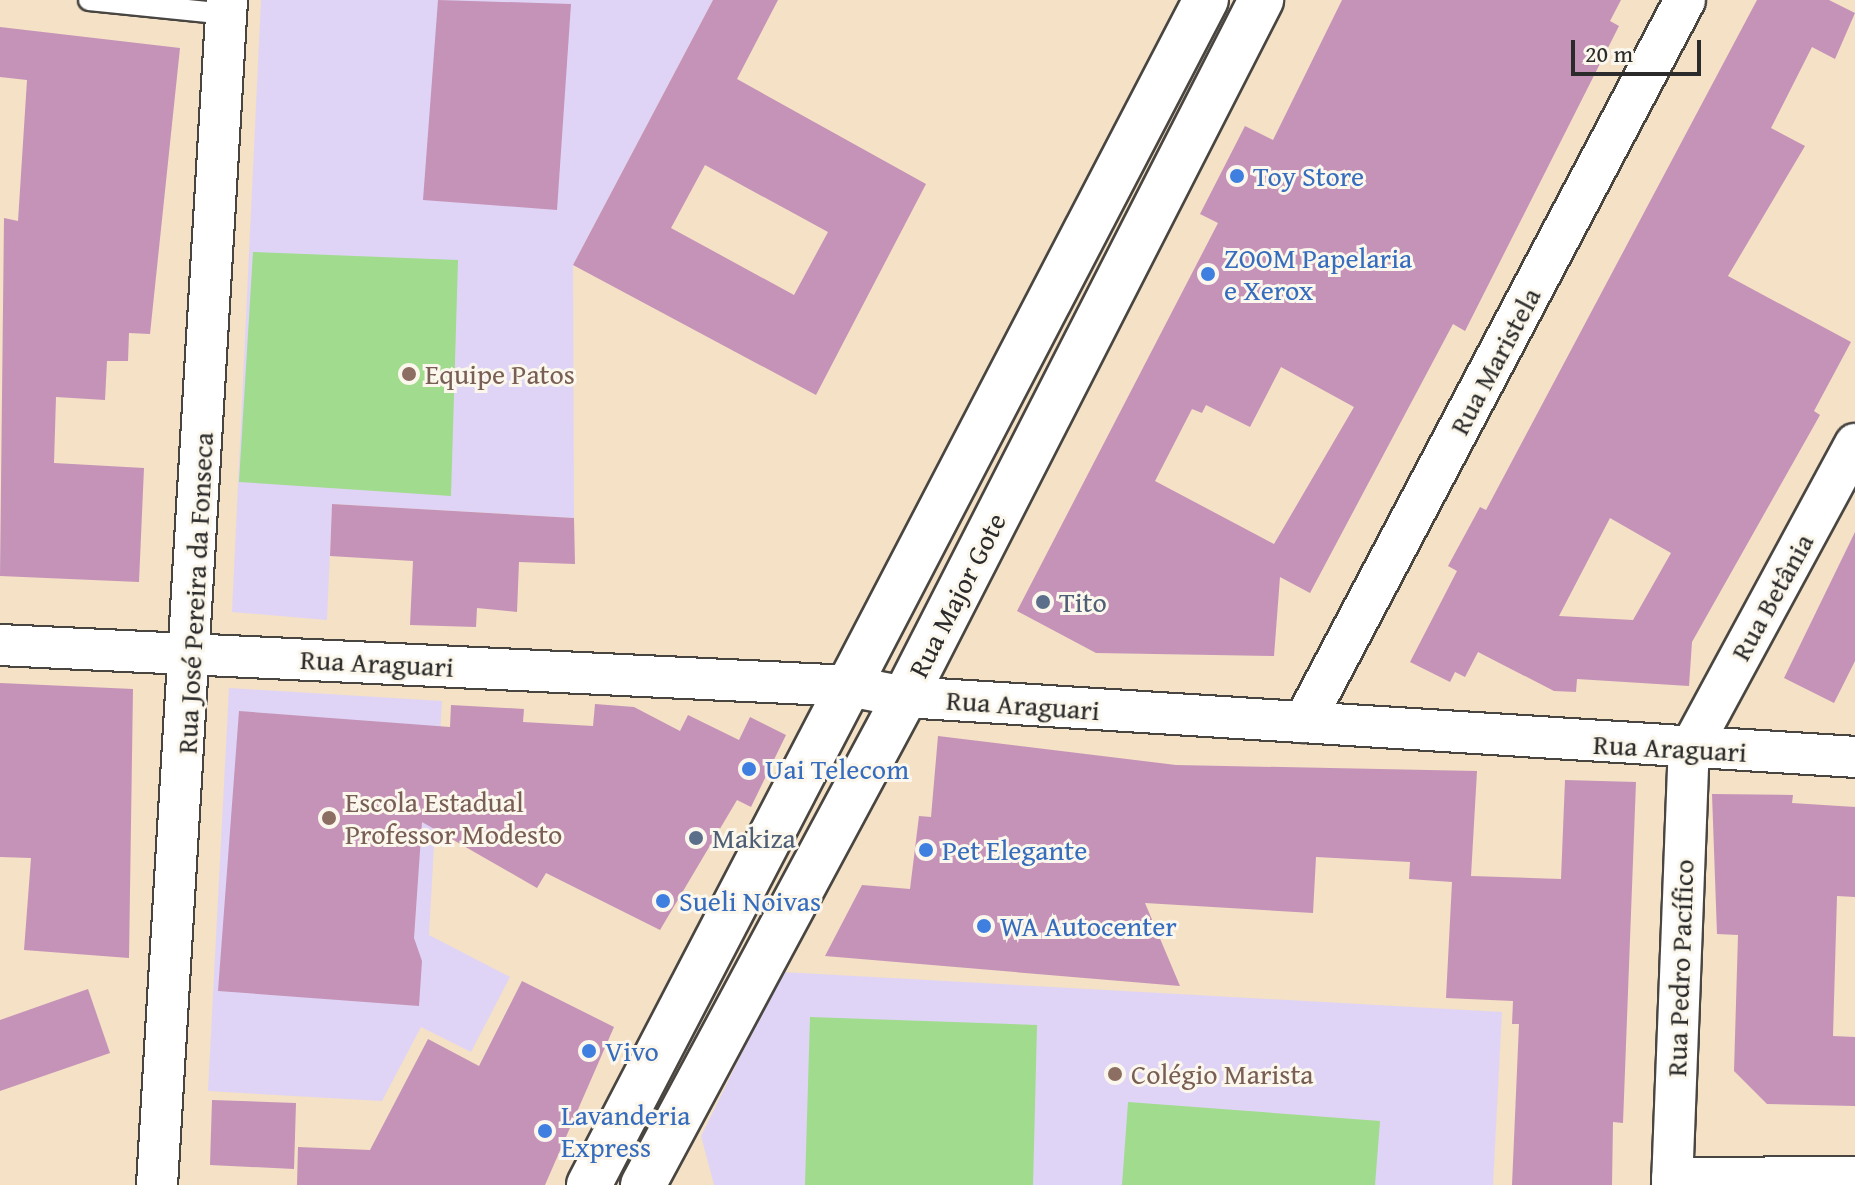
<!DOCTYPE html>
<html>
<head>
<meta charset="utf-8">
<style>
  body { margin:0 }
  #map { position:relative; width:1855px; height:1185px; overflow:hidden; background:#f4e1c6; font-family:"Gentium Book Plus",serif }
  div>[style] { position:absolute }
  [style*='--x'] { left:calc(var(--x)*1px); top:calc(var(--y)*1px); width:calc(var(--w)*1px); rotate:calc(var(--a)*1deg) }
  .built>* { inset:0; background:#dfd4f5 }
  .green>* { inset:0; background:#a1db8d }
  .building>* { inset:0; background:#c593b8 }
  .roads { filter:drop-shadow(2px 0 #494642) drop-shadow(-2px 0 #494642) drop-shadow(0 2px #494642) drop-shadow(0 -2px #494642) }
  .lane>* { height:20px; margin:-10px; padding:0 10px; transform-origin:10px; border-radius:10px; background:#fff }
  .street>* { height:40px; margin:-20px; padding:0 20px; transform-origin:20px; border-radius:20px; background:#fff }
  .primary>* { height:44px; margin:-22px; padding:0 22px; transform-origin:22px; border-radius:22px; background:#fff }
  .dots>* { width:22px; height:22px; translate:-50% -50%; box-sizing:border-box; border:4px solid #fbf7ec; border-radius:50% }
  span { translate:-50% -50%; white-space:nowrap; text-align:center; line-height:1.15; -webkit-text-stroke:6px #fbf7ec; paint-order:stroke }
  .shop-label { font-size:28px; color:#366cbe }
  .left { translate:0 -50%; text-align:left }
  .street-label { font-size:28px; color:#2b2b2b }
  .education-label { font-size:28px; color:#785e54 }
  .service-label { font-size:28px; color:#4e5e75 }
  .scale { position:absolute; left:1571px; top:40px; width:130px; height:36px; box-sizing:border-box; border:4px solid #2b2b2b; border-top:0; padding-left:10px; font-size:24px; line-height:28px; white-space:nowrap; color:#2b2b2b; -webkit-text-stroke:6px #fbf7ec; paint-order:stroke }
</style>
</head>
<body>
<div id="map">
  <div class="built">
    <div style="clip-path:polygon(261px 0,713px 0,573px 265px,574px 518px,332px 504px,327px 620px,232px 612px)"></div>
    <div style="clip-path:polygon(229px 688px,442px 701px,429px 935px,510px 977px,471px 1052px,421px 1027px,382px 1101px,208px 1091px)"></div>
    <div style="clip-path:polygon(782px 972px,1502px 1012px,1493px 1185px,714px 1185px,701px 1136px)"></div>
  </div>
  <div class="green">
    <div style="clip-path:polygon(253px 252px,458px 260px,451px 496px,239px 482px)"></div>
    <div style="clip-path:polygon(810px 1017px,1037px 1025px,1033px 1185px,805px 1185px)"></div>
    <div style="clip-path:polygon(1128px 1102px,1380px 1121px,1375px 1185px,1122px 1185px)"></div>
  </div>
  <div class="building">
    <div style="clip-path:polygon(438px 0,571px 4px,557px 210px,423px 200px)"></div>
    <div style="clip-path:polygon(evenodd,713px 0,778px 0,737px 79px,926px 184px,816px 395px,573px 265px,713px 0,705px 165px,828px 232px,794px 295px,671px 228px,705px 165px)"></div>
    <div style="clip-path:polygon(evenodd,1342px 0,1621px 0,1610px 21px,1619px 26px,1465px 331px,1453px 324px,1310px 593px,1280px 577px,1274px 656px,1096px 653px,1017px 611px,1218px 223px,1200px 214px,1245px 126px,1273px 140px,1342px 0,1281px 367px,1354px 407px,1274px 544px,1155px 481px,1192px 409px,1202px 413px,1206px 405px,1250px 427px,1281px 367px)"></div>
    <div style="clip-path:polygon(evenodd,1757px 0,1829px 0,1855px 13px,1835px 59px,1812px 47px,1771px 128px,1805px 146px,1728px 276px,1851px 342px,1814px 411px,1820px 415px,1692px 642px,1689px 686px,1577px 679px,1576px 692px,1554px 691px,1478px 652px,1465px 677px,1455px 672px,1450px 682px,1410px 662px,1457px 571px,1448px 566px,1480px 507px,1486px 510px,1757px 0,1610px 518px,1671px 553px,1633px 620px,1559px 616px,1610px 518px)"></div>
    <div style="clip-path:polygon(0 27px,180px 48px,150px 334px,129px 333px,128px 361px,107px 361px,105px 400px,56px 397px,54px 463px,144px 468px,139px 582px,0 576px,4px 218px,18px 221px,27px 80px,0 77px)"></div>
    <div style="clip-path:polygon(332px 504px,574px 518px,575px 564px,519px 562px,517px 612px,477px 608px,476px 627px,410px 625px,413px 561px,330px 556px)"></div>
    <div style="clip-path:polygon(1855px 532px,1855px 661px,1834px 703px,1784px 678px)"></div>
    <div style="clip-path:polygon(0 683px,133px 689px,129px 958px,24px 950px,31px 858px,0 857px)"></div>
    <div style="clip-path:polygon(595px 704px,634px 707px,680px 731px,688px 715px,739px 740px,750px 717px,786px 735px,751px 807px,737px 800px,660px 930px,546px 873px,537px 888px,422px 822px,414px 938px,422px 961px,419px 1006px,218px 991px,239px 711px,450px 727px,451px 705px,524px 709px,523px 722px,593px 726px)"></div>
    <div style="clip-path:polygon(938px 736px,1176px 765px,1477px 771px,1471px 876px,1561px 879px,1565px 780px,1636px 782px,1623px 1123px,1613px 1122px,1612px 1185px,1512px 1185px,1519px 1024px,1512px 1024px,1513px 1001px,1446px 998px,1452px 882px,1409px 879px,1410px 862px,1316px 857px,1313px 913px,1145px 903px,1180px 986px,825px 956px,862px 885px,910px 889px,919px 816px,931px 817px)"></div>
    <div style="clip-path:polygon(1712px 794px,1793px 795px,1792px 803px,1855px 807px,1855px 897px,1837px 896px,1833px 1036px,1855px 1037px,1855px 1106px,1767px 1104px,1734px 1071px,1738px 935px,1717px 934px)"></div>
    <div style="clip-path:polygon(522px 981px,614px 1027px,545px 1185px,297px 1185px,298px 1147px,370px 1150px,428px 1039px,479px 1066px)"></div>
    <div style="clip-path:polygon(88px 989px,110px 1053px,0 1091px,0 1020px)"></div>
    <div style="clip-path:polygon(212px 1100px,296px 1103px,294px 1169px,210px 1165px)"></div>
  </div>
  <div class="roads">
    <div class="lane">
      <div style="--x:89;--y:0;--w:139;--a:5.8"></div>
    </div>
    <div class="street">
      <div style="--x:0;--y:645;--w:850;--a:2.76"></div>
      <div style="--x:849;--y:686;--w:57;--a:11.1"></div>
      <div style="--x:905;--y:697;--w:952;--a:3.61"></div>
      <div style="--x:1304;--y:722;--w:816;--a:-62.18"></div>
      <div style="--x:1672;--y:1178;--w:183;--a:-0.3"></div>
      <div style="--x:157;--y:1185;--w:1187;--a:-86.62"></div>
      <div style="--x:1672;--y:1185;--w:434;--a:-87.8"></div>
      <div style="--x:1689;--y:751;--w:349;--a:-61.6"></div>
    </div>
    <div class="primary">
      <div style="--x:589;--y:1185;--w:1336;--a:-62.5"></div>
      <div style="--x:643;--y:1185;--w:554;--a:-61.77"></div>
      <div style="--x:905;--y:697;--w:783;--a:-62.94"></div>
    </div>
  </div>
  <div class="dots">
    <div style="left:1237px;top:176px;background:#3f7fe0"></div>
    <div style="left:1208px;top:274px;background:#3f7fe0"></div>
    <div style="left:409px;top:374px;background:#8d6e63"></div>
    <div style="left:1043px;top:602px;background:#5c6f8a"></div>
    <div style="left:749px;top:769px;background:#3f7fe0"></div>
    <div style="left:329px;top:818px;background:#8d6e63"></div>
    <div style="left:696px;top:838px;background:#5c6f8a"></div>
    <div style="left:926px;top:850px;background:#3f7fe0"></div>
    <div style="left:663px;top:901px;background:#3f7fe0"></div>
    <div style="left:984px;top:926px;background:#3f7fe0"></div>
    <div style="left:589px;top:1051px;background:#3f7fe0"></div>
    <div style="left:1115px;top:1074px;background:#8d6e63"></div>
    <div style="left:545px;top:1131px;background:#3f7fe0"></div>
  </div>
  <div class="shop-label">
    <span class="left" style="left:1253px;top:176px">Toy Store</span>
    <span class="left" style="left:1224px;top:274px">ZOOM Papelaria<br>e Xerox</span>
    <span class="left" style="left:765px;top:769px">Uai Telecom</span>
    <span class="left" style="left:942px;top:850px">Pet Elegante</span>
    <span class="left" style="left:679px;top:901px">Sueli Noivas</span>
    <span class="left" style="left:1000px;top:926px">WA Autocenter</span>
    <span class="left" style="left:605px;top:1051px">Vivo</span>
    <span class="left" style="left:561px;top:1131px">Lavanderia<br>Express</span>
  </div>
  <div class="street-label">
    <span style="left:1495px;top:361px;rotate:-62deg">Rua Maristela</span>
    <span style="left:195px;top:593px;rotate:-87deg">Rua José Pereira da Fonseca</span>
    <span style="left:957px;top:595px;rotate:-63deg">Rua Major Gote</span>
    <span style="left:1772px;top:597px;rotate:-61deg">Rua Betânia</span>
    <span style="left:377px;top:663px;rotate:3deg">Rua Araguari</span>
    <span style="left:1023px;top:705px;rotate:4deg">Rua Araguari</span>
    <span style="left:1670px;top:748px;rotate:3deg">Rua Araguari</span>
    <span style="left:1680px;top:968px;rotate:-88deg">Rua Pedro Pacífico</span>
  </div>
  <div class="education-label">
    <span class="left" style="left:425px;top:374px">Equipe Patos</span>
    <span class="left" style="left:345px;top:818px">Escola Estadual<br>Professor Modesto</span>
    <span class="left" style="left:1131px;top:1074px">Colégio Marista</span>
  </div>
  <div class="service-label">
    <span class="left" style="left:1059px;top:602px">Tito</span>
    <span class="left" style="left:712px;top:838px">Makiza</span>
  </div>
  <div class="scale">20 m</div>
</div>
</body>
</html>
